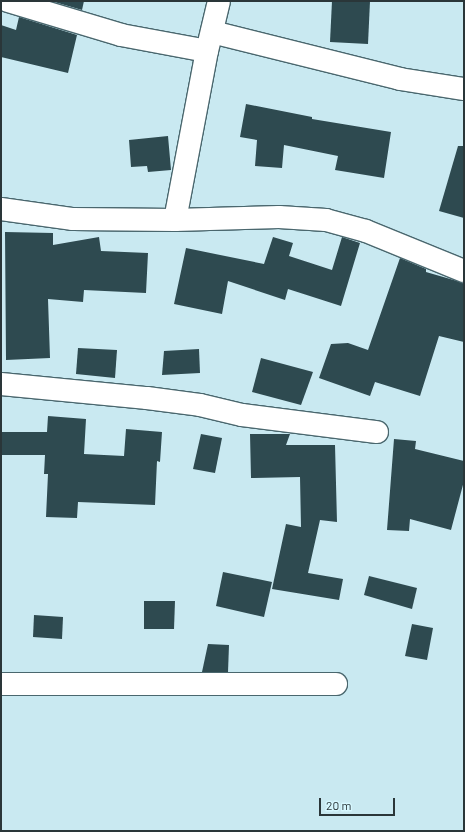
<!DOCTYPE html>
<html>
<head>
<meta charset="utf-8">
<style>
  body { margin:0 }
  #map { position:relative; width:465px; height:832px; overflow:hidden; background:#c9e9f1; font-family:Barlow,sans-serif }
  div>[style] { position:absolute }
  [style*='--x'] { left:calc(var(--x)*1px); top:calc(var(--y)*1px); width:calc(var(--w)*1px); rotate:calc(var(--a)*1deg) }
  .building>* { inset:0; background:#2e4a50 }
  .roads { filter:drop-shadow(1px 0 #4a676e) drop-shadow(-1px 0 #4a676e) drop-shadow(0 1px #4a676e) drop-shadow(0 -1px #4a676e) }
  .minor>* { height:22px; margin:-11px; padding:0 11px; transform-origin:11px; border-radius:11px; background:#fff }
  span { translate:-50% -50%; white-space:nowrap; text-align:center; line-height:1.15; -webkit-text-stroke:4px #d6f7fe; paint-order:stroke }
  .frame { position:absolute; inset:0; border:2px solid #2a3639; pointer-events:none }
  .scale { position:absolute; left:319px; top:798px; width:76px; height:18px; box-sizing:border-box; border:2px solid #2a3639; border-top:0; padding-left:5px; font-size:12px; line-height:14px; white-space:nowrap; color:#2a3639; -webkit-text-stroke:3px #d6f7fe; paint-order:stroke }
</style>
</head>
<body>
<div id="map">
  <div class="building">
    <div style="clip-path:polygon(51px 1px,84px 1px,82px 10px)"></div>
    <div style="clip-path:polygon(332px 1px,370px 1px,368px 44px,330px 42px)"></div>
    <div style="clip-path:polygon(19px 17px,77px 35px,68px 73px,1px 57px,1px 25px,16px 30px)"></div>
    <div style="clip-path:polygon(246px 104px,312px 117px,312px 119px,391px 132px,384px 178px,335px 170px,338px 156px,284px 145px,282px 168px,255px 166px,257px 140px,240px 137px)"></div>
    <div style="clip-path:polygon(168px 136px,171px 170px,148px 172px,147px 166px,131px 167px,129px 140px)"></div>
    <div style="clip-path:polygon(458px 146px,464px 146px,464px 218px,439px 211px)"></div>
    <div style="clip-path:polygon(5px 232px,53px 233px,53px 245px,99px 237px,101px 251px,148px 253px,146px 293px,84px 290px,83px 302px,48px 299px,50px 358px,6px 360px)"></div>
    <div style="clip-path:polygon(273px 237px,293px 243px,289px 256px,332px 270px,342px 237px,360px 243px,341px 306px,288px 289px,285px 300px,228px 281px,222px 314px,174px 304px,186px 248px,264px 264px)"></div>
    <div style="clip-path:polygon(400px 258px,426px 269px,426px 272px,464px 283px,464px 342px,439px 336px,420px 396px,375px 382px,370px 396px,319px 378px,331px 344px,348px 343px,368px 350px)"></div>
    <div style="clip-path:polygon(78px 348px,117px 350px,115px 378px,76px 374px)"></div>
    <div style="clip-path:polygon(199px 349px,200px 373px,162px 375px,164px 351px)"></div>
    <div style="clip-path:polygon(261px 358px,313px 372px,301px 405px,252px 392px)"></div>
    <div style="clip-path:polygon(48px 416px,86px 419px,84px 454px,124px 456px,126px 429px,162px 432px,160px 462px,157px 461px,155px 505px,78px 502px,77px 518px,46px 517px,48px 474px,44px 474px,45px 455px,1px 455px,1px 432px,47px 432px)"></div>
    <div style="clip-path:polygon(201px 434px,222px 438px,215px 473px,193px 469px)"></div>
    <div style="clip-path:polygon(250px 434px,290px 434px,286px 445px,335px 445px,337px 522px,320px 520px,308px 573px,343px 579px,339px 600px,272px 589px,286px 524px,301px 527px,300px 477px,251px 478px)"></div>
    <div style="clip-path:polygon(394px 439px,416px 441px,415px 449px,464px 461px,464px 481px,451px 530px,410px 519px,409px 531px,387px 530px)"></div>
    <div style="clip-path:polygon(223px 572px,272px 582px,264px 617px,216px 606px)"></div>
    <div style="clip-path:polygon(369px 576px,417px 588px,412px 609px,364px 595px)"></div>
    <div style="clip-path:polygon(144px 601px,175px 601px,174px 629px,144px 629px)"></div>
    <div style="clip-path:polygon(34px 615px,63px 617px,62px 639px,33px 637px)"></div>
    <div style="clip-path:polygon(412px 624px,433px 628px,427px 660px,405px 656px)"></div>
    <div style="clip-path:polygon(208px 644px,229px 645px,228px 672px,202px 672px)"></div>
  </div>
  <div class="roads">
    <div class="minor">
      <div style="--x:8;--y:1;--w:118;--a:16.7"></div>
      <div style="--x:121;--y:35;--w:87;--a:10.5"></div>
      <div style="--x:212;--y:32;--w:194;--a:14"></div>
      <div style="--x:400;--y:79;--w:65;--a:8.9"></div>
      <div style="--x:1;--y:209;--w:73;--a:7.9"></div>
      <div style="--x:73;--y:219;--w:102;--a:0.6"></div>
      <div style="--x:175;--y:220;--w:104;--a:-1.7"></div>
      <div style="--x:279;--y:217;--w:47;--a:3.7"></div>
      <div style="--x:326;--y:220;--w:41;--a:15.4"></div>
      <div style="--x:366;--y:231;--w:106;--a:22.2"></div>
      <div style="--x:175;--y:220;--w:172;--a:-79.3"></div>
      <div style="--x:207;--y:51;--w:51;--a:-76.5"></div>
      <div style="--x:1;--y:384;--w:147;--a:5.5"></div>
      <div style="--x:147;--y:398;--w:53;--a:7.5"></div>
      <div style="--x:200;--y:405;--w:43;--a:13.4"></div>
      <div style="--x:242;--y:415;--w:136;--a:7.2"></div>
      <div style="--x:1;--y:684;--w:335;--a:0"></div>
    </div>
  </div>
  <div class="frame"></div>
  <div class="scale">20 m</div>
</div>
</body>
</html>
